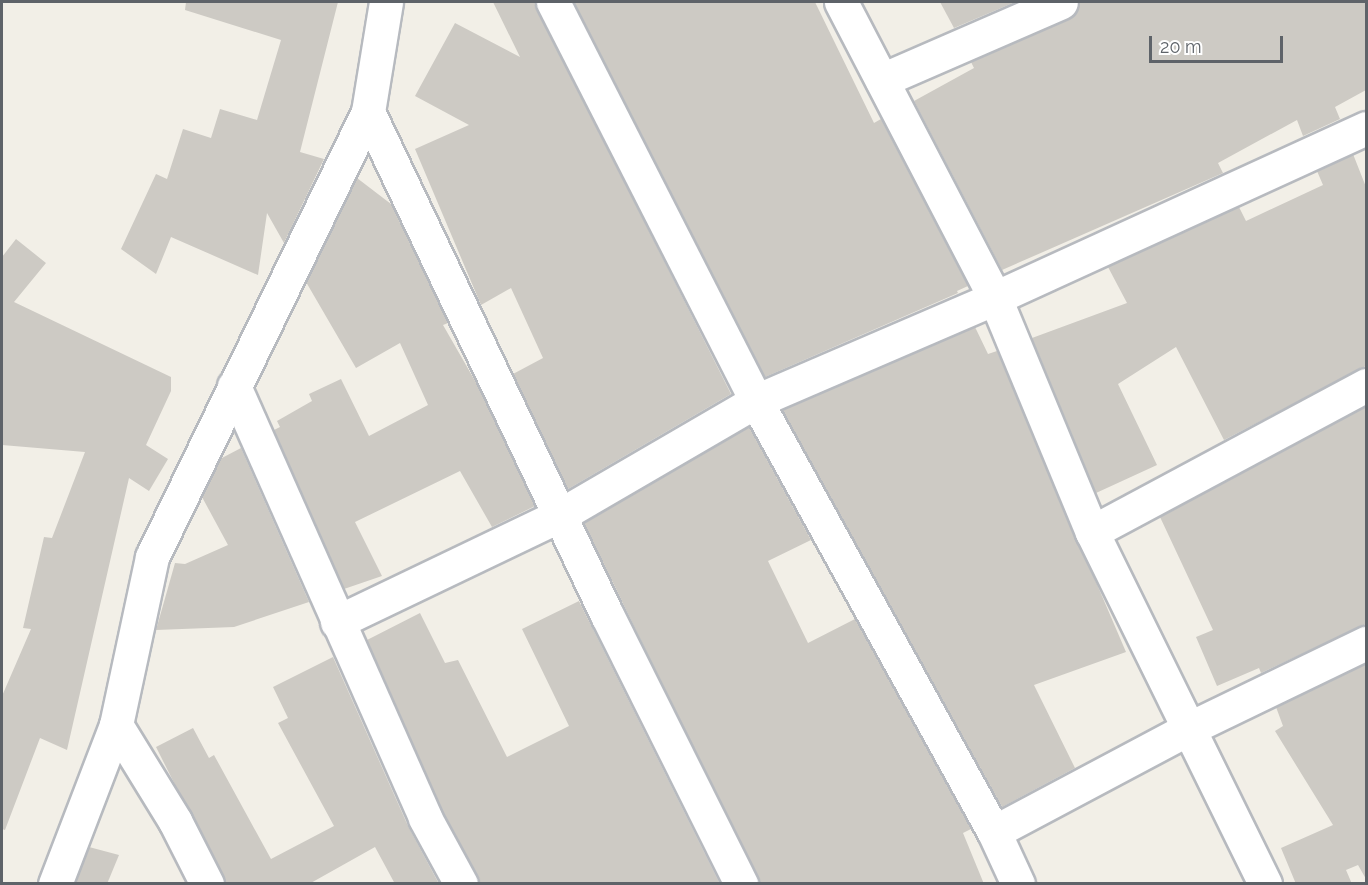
<!DOCTYPE html>
<html>
<head>
<meta charset="utf-8">
<style>
  body { margin:0 }
  #map { position:relative; width:1368px; height:885px; overflow:hidden; background:#f2efe7; font-family:Raleway,sans-serif }
  div>[style] { position:absolute }
  [style*='--x'] { left:calc(var(--x)*1px); top:calc(var(--y)*1px); width:calc(var(--w)*1px); rotate:calc(var(--a)*1deg) }
  .building>* { inset:0; background:#cdcac4 }
  .roads { filter:drop-shadow(2px 0 #b7babf) drop-shadow(-2px 0 #b7babf) drop-shadow(0 2px #b7babf) drop-shadow(0 -2px #b7babf) }
  .minor>* { height:33px; margin:-16.5px; padding:0 16.5px; transform-origin:16.5px; border-radius:16.5px; background:#fff }
  span { translate:-50% -50%; white-space:nowrap; text-align:center; line-height:1.15; -webkit-text-stroke:5px #fff; paint-order:stroke }
  .frame { position:absolute; inset:0; border:3px solid #5e6369; pointer-events:none }
  .scale { position:absolute; left:1149px; top:36px; width:134px; height:27px; box-sizing:border-box; border:3px solid #5e6369; border-top:0; padding-left:8px; font-size:18px; line-height:21px; white-space:nowrap; color:#5e6369; -webkit-text-stroke:4px #fff; paint-order:stroke }
</style>
</head>
<body>
<div id="map">
  <div class="building">
    <div style="clip-path:polygon(186px 2px,338px 2px,300px 152px,324px 159px,284px 243px,267px 213px,258px 275px,171px 237px,156px 274px,121px 249px,156px 174px,167px 179px,183px 129px,211px 138px,220px 109px,257px 120px,281px 40px,185px 10px)"></div>
    <div style="clip-path:polygon(493px 2px,534px 2px,731px 394px,568px 489px,513px 374px,543px 358px,511px 288px,481px 305px,415px 149px,469px 125px,415px 96px,455px 23px,520px 57px)"></div>
    <div style="clip-path:polygon(574px 2px,815px 2px,874px 123px,881px 119px,968px 286px,957px 291px,958px 293px,765px 377px)"></div>
    <div style="clip-path:polygon(940px 2px,1015px 2px,954px 28px)"></div>
    <div style="clip-path:polygon(1079px 2px,1366px 2px,1366px 90px,1335px 107px,1340px 119px,1303px 136px,1297px 120px,1218px 163px,1223px 173px,1002px 270px,914px 101px,974px 68px,971px 62px,1068px 19px,1076px 13px)"></div>
    <div style="clip-path:polygon(1353px 154px,1366px 187px,1366px 366px,1224px 440px,1176px 347px,1118px 384px,1157px 465px,1096px 493px,1032px 338px,1127px 303px,1108px 267px,1239px 207px,1246px 221px,1323px 185px,1317px 171px)"></div>
    <div style="clip-path:polygon(357px 178px,391px 204px,448px 323px,443px 325px,478px 386px,535px 506px,492px 527px,460px 471px,355px 522px,382px 576px,344px 589px,274px 430px,280px 427px,277px 421px,312px 401px,309px 394px,341px 379px,369px 436px,428px 405px,400px 343px,356px 368px,306px 282px)"></div>
    <div style="clip-path:polygon(16px 239px,46px 263px,14px 302px,171px 377px,171px 391px,146px 445px,168px 459px,149px 491px,129px 478px,67px 750px,40px 738px,5px 830px,2px 829px,2px 696px,31px 629px,23px 628px,44px 537px,52px 538px,85px 452px,2px 445px,2px 257px)"></div>
    <div style="clip-path:polygon(975px 327px,988px 354px,997px 351px,1126px 652px,1034px 685px,1075px 768px,1002px 807px,782px 410px)"></div>
    <div style="clip-path:polygon(1366px 406px,1366px 624px,1261px 673px,1259px 668px,1217px 686px,1196px 637px,1213px 630px,1160px 517px)"></div>
    <div style="clip-path:polygon(749px 427px,811px 540px,768px 561px,808px 643px,855px 619px,971px 829px,963px 833px,984px 884px,759px 884px,584px 523px)"></div>
    <div style="clip-path:polygon(241px 448px,309px 602px,234px 627px,156px 630px,175px 563px,185px 564px,228px 545px,202px 497px,220px 459px)"></div>
    <div style="clip-path:polygon(579px 601px,590px 623px,720px 884px,480px 884px,442px 810px,367px 640px,420px 613px,445px 663px,458px 660px,507px 757px,569px 726px,522px 629px)"></div>
    <div style="clip-path:polygon(333px 657px,408px 826px,439px 884px,395px 884px,375px 847px,309px 884px,225px 884px,156px 747px,193px 728px,209px 758px,214px 755px,271px 859px,334px 826px,278px 723px,288px 718px,273px 687px)"></div>
    <div style="clip-path:polygon(1366px 664px,1366px 879px,1358px 865px,1346px 870px,1352px 884px,1296px 884px,1281px 848px,1333px 825px,1275px 731px,1283px 726px,1276px 707px)"></div>
    <div style="clip-path:polygon(89px 847px,119px 855px,107px 884px,75px 884px)"></div>
  </div>
  <div class="roads">
    <div class="minor">
      <div style="--x:553;--y:2;--w:448;--a:63"></div>
      <div style="--x:756;--y:401;--w:492;--a:61.1"></div>
      <div style="--x:994;--y:832;--w:57;--a:65.2"></div>
      <div style="--x:841;--y:2;--w:334;--a:62.5"></div>
      <div style="--x:995;--y:298;--w:253;--a:67.5"></div>
      <div style="--x:1092;--y:532;--w:392;--a:63.8"></div>
      <div style="--x:882;--y:80;--w:195;--a:-23.5"></div>
      <div style="--x:368;--y:112;--w:557;--a:64.59"></div>
      <div style="--x:607;--y:615;--w:301;--a:63.5"></div>
      <div style="--x:234;--y:386;--w:472;--a:66.1"></div>
      <div style="--x:425;--y:818;--w:75;--a:61.4"></div>
      <div style="--x:1092;--y:532;--w:311;--a:-28.2"></div>
      <div style="--x:337;--y:622;--w:250;--a:-25.6"></div>
      <div style="--x:562;--y:514;--w:225;--a:-30.2"></div>
      <div style="--x:756;--y:401;--w:260;--a:-23.3"></div>
      <div style="--x:995;--y:298;--w:408;--a:-24.6"></div>
      <div style="--x:116;--y:725;--w:113;--a:58.4"></div>
      <div style="--x:175;--y:821;--w:71;--a:63.1"></div>
      <div style="--x:994;--y:832;--w:220;--a:-28"></div>
      <div style="--x:1188;--y:729;--w:198;--a:-25.8"></div>
      <div style="--x:55;--y:884;--w:170;--a:-69"></div>
      <div style="--x:116;--y:725;--w:172;--a:-77.9"></div>
      <div style="--x:152;--y:557;--w:495;--a:-64.1"></div>
      <div style="--x:368;--y:112;--w:111;--a:-80.7"></div>
    </div>
  </div>
  <div class="frame"></div>
  <div class="scale">20 m</div>
</div>
</body>
</html>
